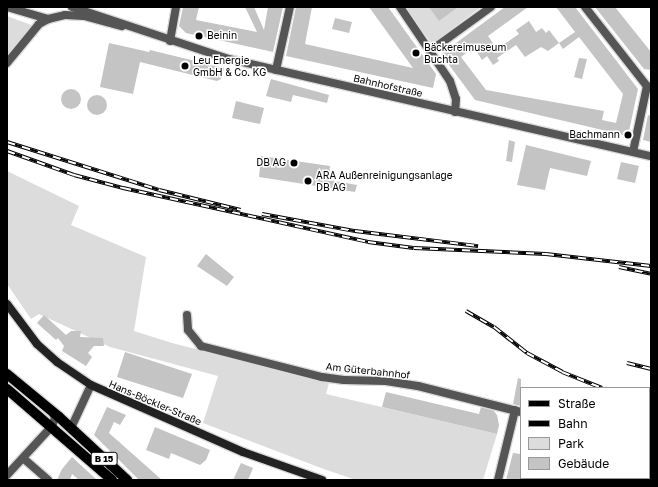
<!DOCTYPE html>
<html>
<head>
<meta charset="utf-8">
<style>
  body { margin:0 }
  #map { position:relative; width:658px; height:487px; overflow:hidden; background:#fff; font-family:"Golos Text",sans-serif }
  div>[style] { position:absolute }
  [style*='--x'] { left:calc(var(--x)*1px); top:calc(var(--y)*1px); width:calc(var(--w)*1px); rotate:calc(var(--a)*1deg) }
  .green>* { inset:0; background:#dcdcdc }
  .building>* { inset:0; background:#c4c4c4 }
  .round { border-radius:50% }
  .roads { filter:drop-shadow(1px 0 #dbdbdb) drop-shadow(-1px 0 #dbdbdb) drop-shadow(0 1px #dbdbdb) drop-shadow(0 -1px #dbdbdb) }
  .minor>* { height:8px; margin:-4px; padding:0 4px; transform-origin:4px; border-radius:4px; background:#555 }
  .tertiary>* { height:8px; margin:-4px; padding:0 4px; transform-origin:4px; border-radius:4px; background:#555 }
  .secondary>* { height:8px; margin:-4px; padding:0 4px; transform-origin:4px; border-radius:4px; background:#222 }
  .primary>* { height:10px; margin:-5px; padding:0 5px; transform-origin:5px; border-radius:5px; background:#000 }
  .rail>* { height:4px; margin-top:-2px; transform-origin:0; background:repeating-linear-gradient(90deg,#fff 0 8px,#000 0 16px); box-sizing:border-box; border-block:1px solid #000 }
  .dots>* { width:11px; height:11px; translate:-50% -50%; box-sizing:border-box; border:2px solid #fff; border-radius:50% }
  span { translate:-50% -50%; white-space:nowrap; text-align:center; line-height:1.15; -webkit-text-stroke:3px #fff; paint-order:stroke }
  .shield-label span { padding:1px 3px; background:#fff; border:1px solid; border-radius:3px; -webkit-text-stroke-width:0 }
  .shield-label { font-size:9px; color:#000; font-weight:700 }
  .poi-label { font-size:10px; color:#000 }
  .left { translate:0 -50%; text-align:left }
  .right { translate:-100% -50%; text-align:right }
  .street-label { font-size:10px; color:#000 }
  .frame { position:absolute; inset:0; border:8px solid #000; pointer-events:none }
  .legend { position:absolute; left:520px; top:387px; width:130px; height:92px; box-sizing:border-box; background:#fff; border:1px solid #999; margin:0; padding:5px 7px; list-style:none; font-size:12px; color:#000 }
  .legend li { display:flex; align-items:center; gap:8px; height:20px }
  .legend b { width:20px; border:1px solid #999 }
</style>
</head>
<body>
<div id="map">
  <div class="green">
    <div style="clip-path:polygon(405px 7px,481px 7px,432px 44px)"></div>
    <div style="clip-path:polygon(7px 16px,34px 26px,7px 59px)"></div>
    <div style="clip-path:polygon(7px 171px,79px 206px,71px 225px,146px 257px,134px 331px,172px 343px,329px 383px,326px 394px,497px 434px,483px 480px,356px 480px,321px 468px,203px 423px,218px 376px,110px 347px,39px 314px,31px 319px,7px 284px)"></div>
  </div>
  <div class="building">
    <div style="clip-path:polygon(183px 7px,199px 7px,196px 20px,257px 32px,245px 7px,254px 7px,264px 30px,268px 7px,283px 7px,273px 52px,186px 33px,179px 26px)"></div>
    <div style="clip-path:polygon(296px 7px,312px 7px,305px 44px,413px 68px,369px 7px,388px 7px,436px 74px,433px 88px,286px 56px)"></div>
    <div style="clip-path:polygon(429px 7px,458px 7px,439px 21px)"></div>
    <div style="clip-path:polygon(evenodd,505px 7px,528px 7px,488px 36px,497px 49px,519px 34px,516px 30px,529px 21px,536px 32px,542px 28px,546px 33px,549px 30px,559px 43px,575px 32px,556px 7px,575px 7px,638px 89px,628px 136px,475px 100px,441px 54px,505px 7px,579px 37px,623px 94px,616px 123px,602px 120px,604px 111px,486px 90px,461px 57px,474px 47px,482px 60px,487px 56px,493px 65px,499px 61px,497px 58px,516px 45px,525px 57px,541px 47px,548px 51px,559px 43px,563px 49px,579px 37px)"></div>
    <div style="clip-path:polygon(595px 7px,615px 7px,651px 52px,651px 70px,644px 69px)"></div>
    <div style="clip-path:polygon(335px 18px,352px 22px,349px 33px,332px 29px)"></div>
    <div style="clip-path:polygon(109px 43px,149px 52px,150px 50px,224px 68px,221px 79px,217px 81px,140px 62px,133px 94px,100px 87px)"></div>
    <div style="clip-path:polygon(579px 58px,587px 59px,582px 79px,574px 77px)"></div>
    <div style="clip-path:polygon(271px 79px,329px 95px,327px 103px,293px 95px,291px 102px,266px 96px)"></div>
    <div class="round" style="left:61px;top:89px;width:20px;height:20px"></div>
    <div class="round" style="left:87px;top:95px;width:20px;height:20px"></div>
    <div style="clip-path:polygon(236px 101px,264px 108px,260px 124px,232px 118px)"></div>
    <div style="clip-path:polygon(648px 115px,651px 116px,651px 142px,643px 140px)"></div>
    <div style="clip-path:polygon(509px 140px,515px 142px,512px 162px,506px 161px)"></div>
    <div style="clip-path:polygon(526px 145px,591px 161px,587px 176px,550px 168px,545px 190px,517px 185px)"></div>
    <div style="clip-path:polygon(261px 156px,330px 166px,329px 180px,357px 185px,355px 192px,259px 177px)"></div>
    <div style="clip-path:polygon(621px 162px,639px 166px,635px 183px,617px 179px)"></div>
    <div style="clip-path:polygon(206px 254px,234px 277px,227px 286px,197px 266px)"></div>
    <div style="clip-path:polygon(44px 315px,66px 335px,71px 331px,81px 331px,80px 337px,103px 338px,104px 346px,94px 346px,88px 353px,92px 357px,86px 366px,62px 351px,64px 346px,58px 338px,56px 340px,37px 323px)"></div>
    <div style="clip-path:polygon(125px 352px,192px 374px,183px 398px,117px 377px)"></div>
    <div style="clip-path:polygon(518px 378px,521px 379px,521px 406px,513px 404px)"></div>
    <div style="clip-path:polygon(386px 392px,479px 414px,481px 407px,493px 410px,497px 415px,499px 425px,497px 434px,382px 407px)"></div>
    <div style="clip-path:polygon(107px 407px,126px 415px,120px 425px,114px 422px,109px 433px,162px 480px,139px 480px,94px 435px)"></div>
    <div style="clip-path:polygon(155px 427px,210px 450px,206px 460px,200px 465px,171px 453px,169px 459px,146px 450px)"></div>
    <div style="clip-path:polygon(513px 453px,521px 454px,521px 480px,506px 480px)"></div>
    <div style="clip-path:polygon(72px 457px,85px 469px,97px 480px,79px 480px,72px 474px,70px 480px,57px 480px,62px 469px)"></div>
    <div style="clip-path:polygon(241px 463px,253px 468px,248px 480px,233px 480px)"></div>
  </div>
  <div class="roads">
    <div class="minor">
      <div style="--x:7;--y:7;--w:43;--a:16.3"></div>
      <div style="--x:72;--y:7;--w:161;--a:18.4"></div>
      <div style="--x:225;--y:58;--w:437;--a:13"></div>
      <div style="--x:400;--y:7;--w:89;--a:56"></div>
      <div style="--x:450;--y:81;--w:19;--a:72"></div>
      <div style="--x:456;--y:99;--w:13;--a:94"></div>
      <div style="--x:585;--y:7;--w:100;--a:51.9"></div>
      <div style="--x:647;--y:86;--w:67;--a:102"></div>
      <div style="--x:170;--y:41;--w:35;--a:-80"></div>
      <div style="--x:430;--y:51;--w:75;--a:-35.8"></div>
      <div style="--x:276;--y:70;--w:65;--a:-77.5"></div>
      <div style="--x:187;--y:315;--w:15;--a:86"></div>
      <div style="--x:188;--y:330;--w:21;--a:51"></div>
      <div style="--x:201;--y:346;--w:125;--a:14.4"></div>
      <div style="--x:322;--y:377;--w:22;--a:8"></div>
      <div style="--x:344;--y:380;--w:42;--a:1.4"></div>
      <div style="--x:386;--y:381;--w:32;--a:9"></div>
      <div style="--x:418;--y:386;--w:106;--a:14.2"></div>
      <div style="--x:71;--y:428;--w:47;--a:-65.1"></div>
      <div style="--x:649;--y:435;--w:2;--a:0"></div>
      <div style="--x:23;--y:458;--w:33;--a:41"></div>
      <div style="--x:498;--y:480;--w:72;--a:-76.3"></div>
    </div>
    <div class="tertiary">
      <div style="--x:7;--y:63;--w:50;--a:-50.6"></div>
      <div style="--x:39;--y:24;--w:10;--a:-29"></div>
      <div style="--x:48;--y:19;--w:17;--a:-13"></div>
      <div style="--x:65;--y:15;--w:19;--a:3"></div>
      <div style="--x:84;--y:16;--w:39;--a:15"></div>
      <div style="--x:7;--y:475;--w:67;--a:-47.4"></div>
      <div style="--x:52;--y:426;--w:9;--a:-69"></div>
      <div style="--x:55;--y:418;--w:8;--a:-113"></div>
    </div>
    <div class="secondary">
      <div style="--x:7;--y:304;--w:50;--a:53.1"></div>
      <div style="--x:37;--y:344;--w:27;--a:42"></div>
      <div style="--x:57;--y:362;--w:41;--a:34.1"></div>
      <div style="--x:91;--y:385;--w:166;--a:23.8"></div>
      <div style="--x:243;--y:452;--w:84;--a:19.5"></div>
    </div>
    <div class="primary">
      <div style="--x:7;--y:374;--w:67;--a:39.6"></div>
      <div style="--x:59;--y:417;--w:93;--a:42.8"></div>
      <div style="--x:7;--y:389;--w:139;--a:40.9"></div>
    </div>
  </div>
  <div class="rail">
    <div style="--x:7;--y:142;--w:159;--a:17.5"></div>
    <div style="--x:159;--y:190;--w:84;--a:13.7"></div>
    <div style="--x:7;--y:151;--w:71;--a:19.7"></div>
    <div style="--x:74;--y:175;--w:51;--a:14.9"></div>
    <div style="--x:123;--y:188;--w:251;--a:12.4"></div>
    <div style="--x:368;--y:242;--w:46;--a:7.4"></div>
    <div style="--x:414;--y:248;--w:132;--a:2.6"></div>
    <div style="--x:546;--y:254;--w:106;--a:6.5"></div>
    <div style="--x:262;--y:214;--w:95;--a:10.4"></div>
    <div style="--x:355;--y:231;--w:124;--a:7"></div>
    <div style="--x:619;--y:267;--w:33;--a:12"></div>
    <div style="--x:466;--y:311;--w:32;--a:30"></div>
    <div style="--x:494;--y:327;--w:42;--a:38.2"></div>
    <div style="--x:527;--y:353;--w:40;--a:28"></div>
    <div style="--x:562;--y:372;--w:43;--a:21.8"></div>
    <div style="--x:627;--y:363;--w:25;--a:14"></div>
    <div style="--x:649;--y:406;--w:2;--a:27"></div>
  </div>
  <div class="dots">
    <div style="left:199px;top:36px;background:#000"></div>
    <div style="left:416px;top:53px;background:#000"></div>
    <div style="left:185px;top:66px;background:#000"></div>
    <div style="left:628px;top:135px;background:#000"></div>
    <div style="left:294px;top:163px;background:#000"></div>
    <div style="left:308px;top:181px;background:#000"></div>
  </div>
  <div class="shield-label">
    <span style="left:104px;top:459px">B 15</span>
  </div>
  <div class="poi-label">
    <span class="left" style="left:207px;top:36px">Beinin</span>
    <span class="left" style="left:424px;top:53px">Bäckereimuseum<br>Buchta</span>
    <span class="left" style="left:193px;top:66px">Leu Energie<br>GmbH &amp; Co. KG</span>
    <span class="right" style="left:620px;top:135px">Bachmann</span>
    <span class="right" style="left:286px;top:163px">DB AG</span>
    <span class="left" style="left:316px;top:181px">ARA Außenreinigungsanlage<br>DB AG</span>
  </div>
  <div class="street-label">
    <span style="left:388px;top:86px;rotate:13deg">Bahnhofstraße</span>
    <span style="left:368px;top:371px;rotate:6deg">Am Güterbahnhof</span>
    <span style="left:155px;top:403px;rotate:23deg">Hans-Böckler-Straße</span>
  </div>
  <div class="frame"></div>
  <ul class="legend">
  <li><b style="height:5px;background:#000"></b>Straße</li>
  <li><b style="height:5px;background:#000"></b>Bahn</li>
  <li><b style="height:11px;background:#dcdcdc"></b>Park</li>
  <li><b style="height:11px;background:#c4c4c4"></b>Gebäude</li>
  </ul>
</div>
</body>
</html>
